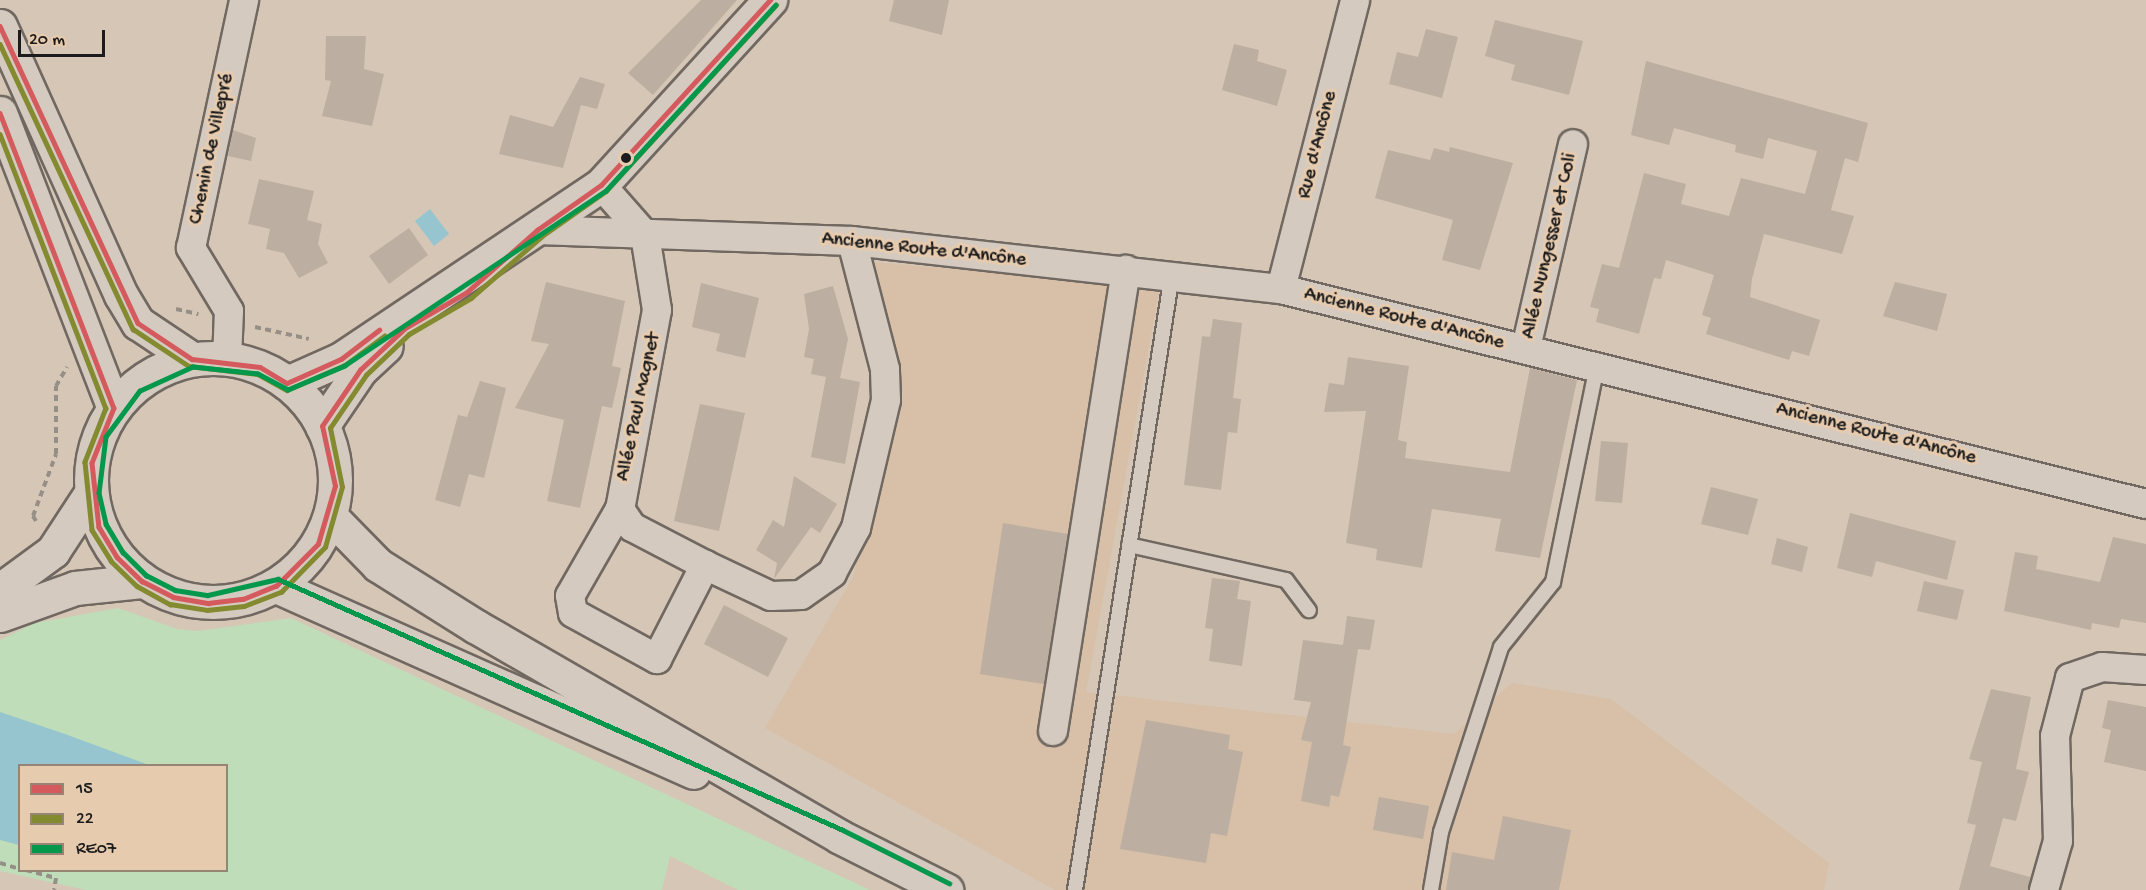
<!DOCTYPE html>
<html>
<head>
<meta charset="utf-8">
<style>
  body { margin:0 }
  #map { position:relative; width:2146px; height:890px; overflow:hidden; background:#d6c6b5; font-family:"Gochi Hand",sans-serif }
  div>[style] { position:absolute }
  [style*='--x'] { left:calc(var(--x)*1px); top:calc(var(--y)*1px); width:calc(var(--w)*1px); rotate:calc(var(--a)*1deg) }
  .built>* { inset:0; background:#d8bfa7 }
  .green>* { inset:0; background:#bfddb8 }
  .water>* { inset:0; background:#96c5d0 }
  .building>* { inset:0; background:#bcaea0 }
  .path>* { height:4px; margin-top:-2px; transform-origin:0; background:repeating-linear-gradient(90deg,#968f87 0 6px,transparent 0 10.5px) }
  .roads { filter:drop-shadow(2px 0 #706861) drop-shadow(-2px 0 #706861) drop-shadow(0 2px #706861) drop-shadow(0 -2px #706861) }
  .lane>* { height:14px; margin:-7px; padding:0 7px; transform-origin:7px; border-radius:7px; background:#d4cabf }
  .street>* { height:28px; margin:-14px; padding:0 14px; transform-origin:14px; border-radius:14px; background:#d4cabf }
  .secondary>* { height:33px; margin:-16.5px; padding:0 16.5px; transform-origin:16.5px; border-radius:16.5px; background:#d4cabf }
  .primary>* { height:33px; margin:-16.5px; padding:0 16.5px; transform-origin:16.5px; border-radius:16.5px; background:#d4cabf }
  .primary>.ring { margin:-16.5px; padding:0; box-sizing:content-box; background:none; border:33px solid #d4cabf; border-radius:50% }
  .bus-1>* { height:4.5px; margin:-2.25px; padding:0 2.25px; transform-origin:2.25px; border-radius:2.25px; background:#d45a5d }
  .bus-2>* { height:4.5px; margin:-2.25px; padding:0 2.25px; transform-origin:2.25px; border-radius:2.25px; background:#838a2f }
  .bus-3>* { height:4.5px; margin:-2.25px; padding:0 2.25px; transform-origin:2.25px; border-radius:2.25px; background:#03984c }
  .dots>* { width:16px; height:16px; translate:-50% -50%; box-sizing:border-box; border:3px solid #e7cbae; border-radius:50% }
  span { translate:-50% -50%; white-space:nowrap; text-align:center; line-height:1.15; -webkit-text-stroke:6px #e7cbae; paint-order:stroke }
  .street-label { font-size:20px; color:#1c1c1c }
  .legend { position:absolute; left:18px; top:764px; width:210px; height:108px; box-sizing:border-box; background:#e7cbae; border:2px solid #968574; margin:0; padding:8px 10px; list-style:none; font-size:18px; color:#1c1c1c }
  .legend li { display:flex; align-items:center; gap:12px; height:30px }
  .legend b { width:30px; border:2px solid #968574 }
  .scale { position:absolute; left:18px; top:30px; width:87px; height:27px; box-sizing:border-box; border:3px solid #1c1c1c; border-top:0; padding-left:8px; font-size:18px; line-height:21px; white-space:nowrap; color:#1c1c1c; -webkit-text-stroke:4px #e7cbae; paint-order:stroke }
</style>
</head>
<body>
<div id="map">
  <div class="built">
    <div style="clip-path:polygon(869px 262px,1160px 286px,1086px 692px,1454px 734px,1512px 683px,1611px 699px,1829px 863px,1824px 890px,1055px 890px,765px 728px,853px 577px,896px 396px)"></div>
  </div>
  <div class="green">
    <div style="clip-path:polygon(evenodd,118px 608px,177px 629px,198px 631px,291px 618px,870px 890px,738px 890px,670px 856px,662px 890px,86px 890px,0 871px,0 640px,35px 623px,118px 608px,20px 766px,226px 766px,226px 870px,20px 870px,20px 766px)"></div>
  </div>
  <div class="water">
    <div style="clip-path:polygon(430px 209px,449px 234px,434px 246px,415px 221px)"></div>
    <div style="clip-path:polygon(0 712px,65px 734px,149px 765px,20px 766px,19px 845px,0 840px)"></div>
  </div>
  <div class="building">
    <div style="clip-path:polygon(701px 0,737px 0,653px 95px,628px 73px)"></div>
    <div style="clip-path:polygon(894px 0,949px 0,942px 35px,889px 21px)"></div>
    <div style="clip-path:polygon(1495px 20px,1583px 41px,1569px 95px,1511px 80px,1515px 65px,1485px 56px)"></div>
    <div style="clip-path:polygon(1426px 29px,1458px 37px,1442px 98px,1389px 84px,1397px 52px,1418px 57px)"></div>
    <div style="clip-path:polygon(326px 36px,366px 36px,364px 69px,384px 74px,372px 126px,322px 116px,331px 81px,325px 80px)"></div>
    <div style="clip-path:polygon(1234px 44px,1259px 50px,1257px 61px,1287px 70px,1277px 106px,1222px 90px)"></div>
    <div style="clip-path:polygon(1646px 61px,1868px 123px,1858px 162px,1845px 158px,1831px 210px,1854px 216px,1842px 254px,1764px 234px,1752px 279px,1750px 297px,1820px 320px,1809px 356px,1792px 351px,1789px 360px,1706px 334px,1711px 318px,1702px 315px,1714px 275px,1666px 260px,1661px 279px,1654px 278px,1639px 334px,1596px 322px,1599px 309px,1590px 307px,1602px 264px,1619px 268px,1644px 173px,1686px 184px,1681px 204px,1729px 216px,1741px 178px,1805px 194px,1817px 151px,1768px 138px,1763px 159px,1735px 152px,1736px 145px,1674px 128px,1669px 145px,1631px 135px)"></div>
    <div style="clip-path:polygon(580px 77px,605px 84px,597px 109px,581px 105px,563px 168px,499px 154px,510px 115px,553px 127px)"></div>
    <div style="clip-path:polygon(233px 130px,256px 138px,251px 161px,228px 156px)"></div>
    <div style="clip-path:polygon(1450px 147px,1513px 163px,1480px 270px,1442px 260px,1453px 220px,1375px 198px,1388px 150px,1430px 160px,1434px 148px,1449px 152px)"></div>
    <div style="clip-path:polygon(259px 179px,314px 191px,307px 220px,322px 224px,318px 244px,328px 263px,299px 278px,284px 253px,266px 249px,270px 229px,248px 224px)"></div>
    <div style="clip-path:polygon(409px 228px,428px 255px,389px 284px,369px 256px)"></div>
    <div style="clip-path:polygon(546px 282px,625px 301px,612px 366px,621px 368px,612px 408px,602px 406px,580px 508px,547px 501px,564px 420px,515px 408px,549px 344px,531px 341px)"></div>
    <div style="clip-path:polygon(1895px 282px,1947px 294px,1937px 331px,1883px 316px)"></div>
    <div style="clip-path:polygon(701px 283px,759px 298px,745px 358px,716px 351px,720px 334px,692px 327px)"></div>
    <div style="clip-path:polygon(833px 286px,848px 339px,840px 378px,860px 382px,845px 464px,811px 457px,826px 377px,811px 374px,814px 359px,804px 357px,809px 329px,804px 294px)"></div>
    <div style="clip-path:polygon(1213px 319px,1242px 323px,1233px 398px,1241px 399px,1237px 433px,1228px 432px,1221px 490px,1184px 485px,1202px 336px,1210px 337px)"></div>
    <div style="clip-path:polygon(1348px 357px,1409px 366px,1398px 440px,1407px 442px,1405px 458px,1510px 472px,1530px 368px,1577px 380px,1540px 558px,1495px 551px,1501px 519px,1432px 509px,1422px 568px,1376px 560px,1377px 549px,1346px 543px,1366px 411px,1324px 412px,1329px 383px,1344px 385px)"></div>
    <div style="clip-path:polygon(480px 381px,506px 388px,484px 478px,469px 474px,460px 507px,435px 500px,458px 415px,467px 417px)"></div>
    <div style="clip-path:polygon(700px 404px,745px 413px,719px 531px,674px 521px)"></div>
    <div style="clip-path:polygon(1601px 441px,1628px 443px,1622px 503px,1595px 501px)"></div>
    <div style="clip-path:polygon(794px 476px,837px 504px,820px 533px,811px 527px,774px 579px,777px 563px,756px 550px,773px 520px,784px 527px)"></div>
    <div style="clip-path:polygon(1711px 487px,1758px 499px,1748px 535px,1701px 524px)"></div>
    <div style="clip-path:polygon(1850px 513px,1956px 541px,1947px 580px,1876px 561px,1872px 577px,1837px 568px)"></div>
    <div style="clip-path:polygon(1003px 523px,1068px 534px,1044px 684px,980px 674px)"></div>
    <div style="clip-path:polygon(2113px 537px,2146px 544px,2146px 623px,2121px 619px,2119px 628px,2092px 623px,2091px 630px,2004px 611px,2015px 552px,2038px 556px,2036px 569px,2100px 582px)"></div>
    <div style="clip-path:polygon(1777px 538px,1808px 547px,1802px 572px,1771px 564px)"></div>
    <div style="clip-path:polygon(1212px 578px,1240px 581px,1237px 599px,1251px 601px,1242px 666px,1209px 661px,1213px 629px,1205px 628px)"></div>
    <div style="clip-path:polygon(1924px 581px,1964px 590px,1957px 620px,1917px 611px)"></div>
    <div style="clip-path:polygon(724px 605px,788px 638px,768px 677px,704px 644px)"></div>
    <div style="clip-path:polygon(1347px 616px,1375px 620px,1370px 650px,1358px 649px,1343px 745px,1351px 747px,1339px 797px,1331px 795px,1329px 807px,1301px 801px,1312px 742px,1301px 740px,1311px 702px,1294px 700px,1303px 640px,1343px 645px)"></div>
    <div style="clip-path:polygon(1991px 689px,2031px 697px,2016px 769px,2029px 772px,2016px 821px,2003px 818px,1990px 866px,2030px 877px,2028px 890px,1959px 890px,1976px 825px,1967px 823px,1982px 762px,1969px 759px)"></div>
    <div style="clip-path:polygon(2108px 700px,2146px 707px,2146px 771px,2104px 762px,2111px 730px,2102px 728px)"></div>
    <div style="clip-path:polygon(1146px 720px,1230px 735px,1228px 749px,1243px 752px,1227px 836px,1211px 833px,1206px 863px,1120px 849px)"></div>
    <div style="clip-path:polygon(1379px 797px,1429px 806px,1423px 839px,1373px 830px)"></div>
    <div style="clip-path:polygon(1503px 816px,1571px 830px,1559px 890px,1446px 890px,1452px 852px,1494px 860px)"></div>
  </div>
  <div class="path">
    <div style="--x:176;--y:309;--w:23;--a:13"></div>
    <div style="--x:255;--y:327;--w:55;--a:12.5"></div>
    <div style="--x:36;--y:521;--w:6;--a:-121"></div>
    <div style="--x:33;--y:516;--w:66;--a:-69.6"></div>
    <div style="--x:56;--y:454;--w:68;--a:-90"></div>
    <div style="--x:56;--y:386;--w:22;--a:-60"></div>
    <div style="--x:0;--y:863;--w:21;--a:17"></div>
    <div style="--x:26;--y:870;--w:31;--a:15"></div>
    <div style="--x:56;--y:878;--w:12;--a:99"></div>
  </div>
  <div class="roads">
    <div class="lane">
      <div style="--x:1129;--y:545;--w:161;--a:12.6"></div>
      <div style="--x:1286;--y:580;--w:38;--a:53"></div>
      <div style="--x:1075;--y:890;--w:623;--a:-81.04"></div>
      <div style="--x:1431;--y:890;--w:59;--a:-80.2"></div>
      <div style="--x:1441;--y:832;--w:194;--a:-72"></div>
      <div style="--x:1501;--y:647;--w:83;--a:-51.3"></div>
      <div style="--x:1553;--y:582;--w:220;--a:-78.5"></div>
    </div>
    <div class="street">
      <div style="--x:601;--y:185;--w:67;--a:48.7"></div>
      <div style="--x:645;--y:235;--w:76;--a:80.9"></div>
      <div style="--x:657;--y:310;--w:202;--a:100.5"></div>
      <div style="--x:620;--y:509;--w:100;--a:119.9"></div>
      <div style="--x:570;--y:596;--w:17;--a:80"></div>
      <div style="--x:573;--y:613;--w:96;--a:28.7"></div>
      <div style="--x:657;--y:659;--w:106;--a:-62.9"></div>
      <div style="--x:705;--y:565;--w:82;--a:-152.5"></div>
      <div style="--x:632;--y:527;--w:22;--a:-124"></div>
      <div style="--x:537;--y:230;--w:315;--a:2"></div>
      <div style="--x:852;--y:241;--w:432;--a:6.4"></div>
      <div style="--x:1281;--y:289;--w:891;--a:13.96"></div>
      <div style="--x:1281;--y:289;--w:298;--a:-75.6"></div>
      <div style="--x:1526;--y:348;--w:209;--a:-77"></div>
      <div style="--x:227;--y:360;--w:49;--a:-87.7"></div>
      <div style="--x:229;--y:311;--w:74;--a:-121.1"></div>
      <div style="--x:191;--y:248;--w:254;--a:-77.9"></div>
      <div style="--x:705;--y:565;--w:73;--a:25.2"></div>
      <div style="--x:771;--y:596;--w:30;--a:-2"></div>
      <div style="--x:801;--y:595;--w:38;--a:-35"></div>
      <div style="--x:832;--y:573;--w:51;--a:-61.9"></div>
      <div style="--x:856;--y:528;--w:131;--a:-76.8"></div>
      <div style="--x:886;--y:400;--w:31;--a:-92"></div>
      <div style="--x:885;--y:369;--w:132;--a:-104.5"></div>
      <div style="--x:1053;--y:731;--w:467;--a:-81"></div>
      <div style="--x:2044;--y:890;--w:51;--a:-74.1"></div>
      <div style="--x:2058;--y:841;--w:105;--a:-91.6"></div>
      <div style="--x:2055;--y:736;--w:60;--a:-75.5"></div>
      <div style="--x:2070;--y:678;--w:34;--a:-19"></div>
      <div style="--x:2102;--y:667;--w:44;--a:3.9"></div>
    </div>
    <div class="secondary">
      <div style="--x:0;--y:590;--w:66;--a:-36.3"></div>
      <div style="--x:53;--y:551;--w:69;--a:-56.8"></div>
      <div style="--x:0;--y:615;--w:80;--a:-19.8"></div>
      <div style="--x:75;--y:588;--w:67;--a:-6"></div>
    </div>
    <div class="primary">
      <div style="--x:0;--y:26;--w:295;--a:65.8"></div>
      <div style="--x:121;--y:295;--w:33;--a:59"></div>
      <div style="--x:138;--y:323;--w:65;--a:33.7"></div>
      <div style="--x:0;--y:113;--w:316;--a:68.9"></div>
      <div class="ring" style="left:91px;top:358px;width:211px;height:211px"></div>
      <div style="--x:287;--y:383;--w:59;--a:-24"></div>
      <div style="--x:341;--y:359;--w:313;--a:-33.8"></div>
      <div style="--x:601;--y:185;--w:251;--a:-47.6"></div>
      <div style="--x:322;--y:426;--w:68;--a:-55.8"></div>
      <div style="--x:360;--y:370;--w:35;--a:-43"></div>
      <div style="--x:330;--y:516;--w:69;--a:45.6"></div>
      <div style="--x:378;--y:565;--w:115;--a:32.2"></div>
      <div style="--x:475;--y:626;--w:422;--a:30"></div>
      <div style="--x:840;--y:837;--w:119;--a:26.6"></div>
      <div style="--x:276;--y:586;--w:457;--a:24"></div>
    </div>
  </div>
  <div class="bus-1">
    <div style="--x:0;--y:26;--w:327;--a:65.1"></div>
    <div style="--x:138;--y:323;--w:65;--a:33.7"></div>
    <div style="--x:192;--y:359;--w:68;--a:6.7"></div>
    <div style="--x:260;--y:367;--w:31;--a:31"></div>
    <div style="--x:287;--y:383;--w:59;--a:-24"></div>
    <div style="--x:341;--y:359;--w:48;--a:-37.3"></div>
    <div style="--x:0;--y:113;--w:316;--a:68.9"></div>
    <div style="--x:114;--y:408;--w:59;--a:111.8"></div>
    <div style="--x:92;--y:463;--w:64;--a:83.8"></div>
    <div style="--x:99;--y:527;--w:35;--a:59"></div>
    <div style="--x:117;--y:557;--w:35;--a:44"></div>
    <div style="--x:142;--y:581;--w:35;--a:27"></div>
    <div style="--x:173;--y:597;--w:36;--a:10"></div>
    <div style="--x:208;--y:603;--w:35;--a:-7"></div>
    <div style="--x:243;--y:599;--w:35;--a:-22"></div>
    <div style="--x:276;--y:586;--w:59;--a:-45"></div>
    <div style="--x:318;--y:544;--w:60;--a:-73.7"></div>
    <div style="--x:335;--y:486;--w:61;--a:-102.2"></div>
    <div style="--x:322;--y:426;--w:68;--a:-55.8"></div>
    <div style="--x:360;--y:370;--w:62;--a:-43"></div>
    <div style="--x:405;--y:328;--w:72;--a:-30.1"></div>
    <div style="--x:467;--y:292;--w:94;--a:-41.5"></div>
    <div style="--x:537;--y:230;--w:78;--a:-35.1"></div>
    <div style="--x:601;--y:185;--w:251;--a:-47.6"></div>
  </div>
  <div class="bus-2">
    <div style="--x:0;--y:44;--w:315;--a:65"></div>
    <div style="--x:133;--y:329;--w:67;--a:33.5"></div>
    <div style="--x:189;--y:366;--w:69;--a:6.6"></div>
    <div style="--x:258;--y:374;--w:33;--a:29"></div>
    <div style="--x:287;--y:390;--w:63;--a:-23.3"></div>
    <div style="--x:345;--y:365;--w:49;--a:-36.6"></div>
    <div style="--x:0;--y:134;--w:294;--a:68.9"></div>
    <div style="--x:106;--y:408;--w:58;--a:111.3"></div>
    <div style="--x:85;--y:462;--w:68;--a:84.1"></div>
    <div style="--x:92;--y:530;--w:36;--a:58"></div>
    <div style="--x:111;--y:561;--w:36;--a:44"></div>
    <div style="--x:137;--y:586;--w:38;--a:29"></div>
    <div style="--x:170;--y:604;--w:37;--a:9"></div>
    <div style="--x:207;--y:610;--w:37;--a:-6"></div>
    <div style="--x:244;--y:606;--w:40;--a:-21"></div>
    <div style="--x:281;--y:592;--w:63;--a:-45.6"></div>
    <div style="--x:325;--y:547;--w:62;--a:-74.2"></div>
    <div style="--x:342;--y:487;--w:60;--a:-101.5"></div>
    <div style="--x:330;--y:428;--w:64;--a:-55.8"></div>
    <div style="--x:366;--y:375;--w:59;--a:-43.6"></div>
    <div style="--x:409;--y:334;--w:72;--a:-30.1"></div>
    <div style="--x:471;--y:298;--w:94;--a:-41.1"></div>
    <div style="--x:542;--y:236;--w:78;--a:-35.1"></div>
    <div style="--x:606;--y:191;--w:252;--a:-47.6"></div>
  </div>
  <div class="bus-3">
    <div style="--x:776;--y:5;--w:252;--a:132.4"></div>
    <div style="--x:606;--y:191;--w:314;--a:146.2"></div>
    <div style="--x:345;--y:366;--w:62;--a:157.2"></div>
    <div style="--x:288;--y:390;--w:34;--a:-152"></div>
    <div style="--x:258;--y:374;--w:65;--a:-173.9"></div>
    <div style="--x:193;--y:367;--w:58;--a:155.6"></div>
    <div style="--x:140;--y:391;--w:57;--a:126.5"></div>
    <div style="--x:106;--y:437;--w:56;--a:97.1"></div>
    <div style="--x:99;--y:493;--w:32;--a:77"></div>
    <div style="--x:106;--y:524;--w:33;--a:59"></div>
    <div style="--x:123;--y:552;--w:33;--a:45"></div>
    <div style="--x:146;--y:575;--w:33;--a:27"></div>
    <div style="--x:175;--y:590;--w:33;--a:9"></div>
    <div style="--x:208;--y:595;--w:72;--a:-12.9"></div>
    <div style="--x:278;--y:579;--w:618;--a:23.95"></div>
    <div style="--x:843;--y:830;--w:119;--a:26.6"></div>
  </div>
  <div class="dots">
    <div style="left:626px;top:158px;background:#1c1c1c"></div>
  </div>
  <div class="street-label">
    <span style="left:1318px;top:145px;rotate:-76deg">Rue d'Ancône</span>
    <span style="left:212px;top:149px;rotate:-78deg">Chemin de Villepré</span>
    <span style="left:1550px;top:246px;rotate:-77deg">Allée Nungesser et Coli</span>
    <span style="left:924px;top:250px;rotate:6deg">Ancienne Route d'Ancône</span>
    <span style="left:1404px;top:319px;rotate:14deg">Ancienne Route d'Ancône</span>
    <span style="left:639px;top:407px;rotate:-78deg">Allée Paul Magnet</span>
    <span style="left:1876px;top:434px;rotate:14deg">Ancienne Route d'Ancône</span>
  </div>
  <ul class="legend">
  <li><b style="height:8px;background:#d45a5d"></b>15</li>
  <li><b style="height:8px;background:#838a2f"></b>22</li>
  <li><b style="height:8px;background:#03984c"></b>RE07</li>
  </ul>
  <div class="scale">20 m</div>
</div>
</body>
</html>
